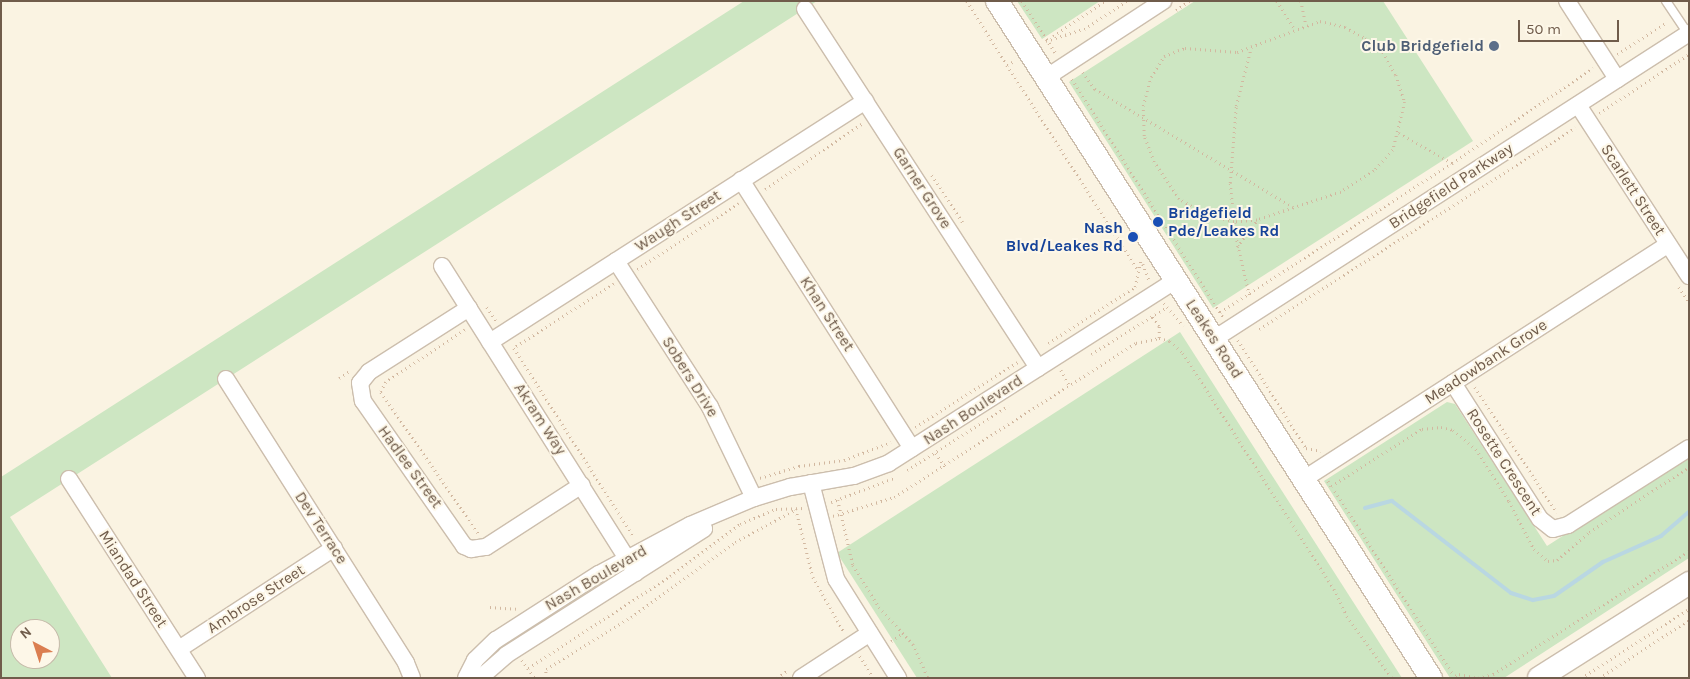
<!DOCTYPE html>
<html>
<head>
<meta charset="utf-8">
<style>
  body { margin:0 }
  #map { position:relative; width:1690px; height:679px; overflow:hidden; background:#faf3e2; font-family:Karla,sans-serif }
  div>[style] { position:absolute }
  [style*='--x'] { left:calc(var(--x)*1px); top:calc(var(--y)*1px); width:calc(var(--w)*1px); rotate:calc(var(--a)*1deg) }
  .green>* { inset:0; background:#cde6c2 }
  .stream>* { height:4px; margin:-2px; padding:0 2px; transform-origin:2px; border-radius:2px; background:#b9d7e2 }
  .path>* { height:2.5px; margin-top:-1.25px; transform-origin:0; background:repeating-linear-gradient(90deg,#d2b8a0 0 1px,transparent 0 5px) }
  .roads { filter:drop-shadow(1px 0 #ccbead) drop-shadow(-1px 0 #ccbead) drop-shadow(0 1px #ccbead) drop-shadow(0 -1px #ccbead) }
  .lane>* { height:8px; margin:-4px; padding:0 4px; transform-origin:4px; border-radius:4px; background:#fff }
  .street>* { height:16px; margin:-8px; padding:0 8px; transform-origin:8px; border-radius:8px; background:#fff }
  .secondary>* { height:22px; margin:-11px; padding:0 11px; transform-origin:11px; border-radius:11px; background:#fff }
  .dots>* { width:14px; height:14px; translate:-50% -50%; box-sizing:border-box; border:2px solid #fdf7e8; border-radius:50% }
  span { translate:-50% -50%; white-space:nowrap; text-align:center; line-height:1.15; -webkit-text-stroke:4px #fdf7e8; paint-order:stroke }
  .service-label { font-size:16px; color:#4e5e75; font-weight:700 }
  .right { translate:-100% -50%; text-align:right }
  .street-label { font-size:16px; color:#705c4b }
  .transit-label { font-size:16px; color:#164399; font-weight:700 }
  .left { translate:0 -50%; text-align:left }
  .frame { position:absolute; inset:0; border:2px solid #705c4b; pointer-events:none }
  .north { position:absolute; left:10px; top:619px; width:50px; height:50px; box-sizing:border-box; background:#fdf7e8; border:1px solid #c5b9a9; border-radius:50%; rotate:320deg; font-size:14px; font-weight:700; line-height:20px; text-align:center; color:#705c4b }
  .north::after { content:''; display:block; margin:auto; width:18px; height:22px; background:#db7e50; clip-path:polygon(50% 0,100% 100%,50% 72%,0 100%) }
  .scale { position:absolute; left:1518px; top:20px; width:101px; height:22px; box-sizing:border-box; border:2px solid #705c4b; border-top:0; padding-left:6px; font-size:15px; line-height:18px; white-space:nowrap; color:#705c4b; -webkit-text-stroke:4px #fdf7e8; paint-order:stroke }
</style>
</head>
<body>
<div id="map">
  <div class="green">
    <div style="clip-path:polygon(evenodd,744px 1px,817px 1px,10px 517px,112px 678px,1px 678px,1px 477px,744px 1px,20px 629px,50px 629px,50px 659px,20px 659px,20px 629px)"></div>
    <div style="clip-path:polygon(1017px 1px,1100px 1px,1042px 39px)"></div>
    <div style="clip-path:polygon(1195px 1px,1383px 1px,1473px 141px,1213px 308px,1069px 82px)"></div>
    <div style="clip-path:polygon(1180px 332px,1402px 678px,917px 678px,837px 553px)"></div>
    <div style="clip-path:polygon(1447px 402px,1455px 404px,1547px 546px,1689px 455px,1689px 558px,1504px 678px,1450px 678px,1324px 481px)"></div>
  </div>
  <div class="stream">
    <div style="--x:1365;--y:508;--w:28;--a:-15"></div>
    <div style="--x:1392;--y:501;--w:150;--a:37.7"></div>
    <div style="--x:1511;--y:593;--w:23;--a:18"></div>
    <div style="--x:1533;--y:600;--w:21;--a:-11"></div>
    <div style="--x:1554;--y:596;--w:60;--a:-34.8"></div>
    <div style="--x:1603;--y:562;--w:64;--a:-24.1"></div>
    <div style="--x:1661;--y:536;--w:37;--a:-41"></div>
  </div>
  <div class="path">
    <div style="--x:967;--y:1;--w:75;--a:58"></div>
    <div style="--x:1007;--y:65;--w:8;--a:-30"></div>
    <div style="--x:1022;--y:1;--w:64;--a:57.1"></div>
    <div style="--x:1277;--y:1;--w:34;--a:58"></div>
    <div style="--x:1301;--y:1;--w:25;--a:78"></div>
    <div style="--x:1176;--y:10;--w:16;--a:-35"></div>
    <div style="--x:1320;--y:21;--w:26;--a:13"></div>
    <div style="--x:1345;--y:27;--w:23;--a:29"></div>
    <div style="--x:1365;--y:38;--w:23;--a:38"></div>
    <div style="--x:1383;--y:52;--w:26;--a:61"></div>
    <div style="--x:1396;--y:75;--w:28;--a:72"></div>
    <div style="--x:1405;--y:102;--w:49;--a:104"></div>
    <div style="--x:1393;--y:150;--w:28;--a:132"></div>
    <div style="--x:1374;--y:171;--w:39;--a:148"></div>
    <div style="--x:1341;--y:192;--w:89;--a:161.6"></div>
    <div style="--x:1257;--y:220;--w:23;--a:175"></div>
    <div style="--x:1234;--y:222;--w:31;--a:-165"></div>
    <div style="--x:1204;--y:214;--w:29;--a:-149"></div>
    <div style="--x:1179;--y:199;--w:45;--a:-124"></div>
    <div style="--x:1154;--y:162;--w:28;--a:-111"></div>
    <div style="--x:1144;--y:136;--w:30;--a:-92"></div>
    <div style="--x:1143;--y:106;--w:30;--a:-75"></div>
    <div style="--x:1151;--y:77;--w:25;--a:-58"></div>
    <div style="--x:1164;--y:56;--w:22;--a:-21"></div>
    <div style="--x:1185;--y:48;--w:52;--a:4.4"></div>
    <div style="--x:1237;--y:52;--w:89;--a:-20.5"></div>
    <div style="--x:1053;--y:36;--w:63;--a:-33.9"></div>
    <div style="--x:1046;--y:41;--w:40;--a:-18"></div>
    <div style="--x:1084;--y:29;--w:51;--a:-33.1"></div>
    <div style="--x:1617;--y:54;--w:59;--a:-32.6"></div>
    <div style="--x:1007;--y:65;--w:241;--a:57.4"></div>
    <div style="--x:1083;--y:72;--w:21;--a:55"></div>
    <div style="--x:1095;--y:89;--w:233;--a:30.8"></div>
    <div style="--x:1072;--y:79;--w:282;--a:57.6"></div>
    <div style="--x:1599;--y:113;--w:108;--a:-33.2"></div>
    <div style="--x:1399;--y:133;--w:61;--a:29.5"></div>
    <div style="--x:932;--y:175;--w:59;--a:56.9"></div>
    <div style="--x:765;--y:189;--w:118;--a:-34"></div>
    <div style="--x:1237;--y:247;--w:34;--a:-53"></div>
    <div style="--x:1143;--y:264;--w:17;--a:69"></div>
    <div style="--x:637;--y:269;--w:121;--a:-32.9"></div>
    <div style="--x:614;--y:284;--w:119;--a:147.4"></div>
    <div style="--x:514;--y:348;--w:224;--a:57.6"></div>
    <div style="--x:1135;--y:287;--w:29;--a:-78"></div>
    <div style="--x:1679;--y:287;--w:18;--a:56"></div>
    <div style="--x:1249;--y:295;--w:63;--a:-102.9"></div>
    <div style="--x:1235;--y:234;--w:51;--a:-95.6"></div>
    <div style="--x:1230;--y:183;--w:77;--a:-85.5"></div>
    <div style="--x:1236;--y:106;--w:60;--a:-75.5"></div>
    <div style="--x:1164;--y:303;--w:30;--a:50"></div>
    <div style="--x:487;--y:307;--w:17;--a:57"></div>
    <div style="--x:1220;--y:312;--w:276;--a:-32.7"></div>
    <div style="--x:1452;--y:163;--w:170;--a:-34"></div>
    <div style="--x:1259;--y:329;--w:375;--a:-32.5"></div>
    <div style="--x:465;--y:330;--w:95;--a:146.6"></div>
    <div style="--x:386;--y:382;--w:11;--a:117"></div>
    <div style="--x:381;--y:392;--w:173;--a:55.4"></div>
    <div style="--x:1159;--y:338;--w:11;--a:15"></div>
    <div style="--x:1170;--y:341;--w:18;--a:43"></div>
    <div style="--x:1183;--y:353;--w:280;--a:57.4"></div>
    <div style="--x:1334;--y:589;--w:30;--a:64"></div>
    <div style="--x:1347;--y:616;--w:77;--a:54"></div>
    <div style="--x:1238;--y:340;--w:128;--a:57.8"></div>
    <div style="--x:1306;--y:448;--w:15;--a:11"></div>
    <div style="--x:1048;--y:343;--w:103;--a:-32.8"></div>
    <div style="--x:1091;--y:354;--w:89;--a:-31.7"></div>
    <div style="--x:1061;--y:370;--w:18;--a:61"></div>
    <div style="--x:339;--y:378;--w:14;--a:-34"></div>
    <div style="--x:1475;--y:387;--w:150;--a:56.9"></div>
    <div style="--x:915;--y:427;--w:122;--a:-32.3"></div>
    <div style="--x:936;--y:453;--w:17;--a:57"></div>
    <div style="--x:907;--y:470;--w:120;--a:-32.4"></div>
    <div style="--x:760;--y:478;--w:41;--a:-17.1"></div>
    <div style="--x:799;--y:466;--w:45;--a:-7.6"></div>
    <div style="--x:844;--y:460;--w:50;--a:-21"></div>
    <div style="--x:1328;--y:481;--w:6;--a:59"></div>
    <div style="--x:1331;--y:486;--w:107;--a:-32.1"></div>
    <div style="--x:1422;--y:429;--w:19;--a:-6"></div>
    <div style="--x:1441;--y:427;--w:12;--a:14"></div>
    <div style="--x:1453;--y:430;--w:30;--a:40"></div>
    <div style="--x:1476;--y:449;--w:62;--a:57.6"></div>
    <div style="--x:1509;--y:501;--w:54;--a:62.5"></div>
    <div style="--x:1534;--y:549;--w:18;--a:41"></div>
    <div style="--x:1548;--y:561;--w:9;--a:-6"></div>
    <div style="--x:1557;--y:560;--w:43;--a:-41.2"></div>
    <div style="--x:1589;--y:532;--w:119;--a:-33"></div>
    <div style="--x:1335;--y:491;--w:220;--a:57.2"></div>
    <div style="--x:838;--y:500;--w:67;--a:77"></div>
    <div style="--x:853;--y:565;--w:49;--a:58.2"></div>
    <div style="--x:879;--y:607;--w:50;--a:47.4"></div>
    <div style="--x:913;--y:644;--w:37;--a:66"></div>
    <div style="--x:831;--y:502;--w:67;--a:-20.9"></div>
    <div style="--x:796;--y:509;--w:70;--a:76"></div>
    <div style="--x:813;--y:577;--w:63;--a:60.6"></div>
    <div style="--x:833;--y:516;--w:64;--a:-17.3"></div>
    <div style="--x:894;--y:497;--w:287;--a:-32.5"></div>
    <div style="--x:1136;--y:343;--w:24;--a:-12"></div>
    <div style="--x:1159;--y:338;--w:12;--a:-90"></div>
    <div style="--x:1159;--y:326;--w:12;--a:-125"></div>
    <div style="--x:490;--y:607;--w:26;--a:4"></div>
    <div style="--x:891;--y:641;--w:14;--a:-34"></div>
    <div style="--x:860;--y:656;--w:26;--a:58"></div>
    <div style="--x:522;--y:660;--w:22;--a:54"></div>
    <div style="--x:528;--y:668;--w:169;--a:-32.9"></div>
    <div style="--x:670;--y:576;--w:87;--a:-36.6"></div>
    <div style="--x:740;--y:524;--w:39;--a:-23"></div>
    <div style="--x:776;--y:509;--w:28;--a:-2"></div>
    <div style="--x:545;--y:678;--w:9;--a:-84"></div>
    <div style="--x:546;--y:669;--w:100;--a:-31.5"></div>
    <div style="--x:631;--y:617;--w:128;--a:-35.8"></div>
    <div style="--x:735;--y:542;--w:68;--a:-28.1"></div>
    <div style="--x:777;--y:678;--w:14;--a:-36"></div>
    <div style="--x:1451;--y:678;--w:9;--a:-27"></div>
    <div style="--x:1459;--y:674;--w:19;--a:12"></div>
    <div style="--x:1478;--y:678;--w:16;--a:-15"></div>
    <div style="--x:1493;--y:674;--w:231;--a:-32.1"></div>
    <div style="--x:1581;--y:678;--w:128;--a:-32.6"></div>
    <div style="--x:1599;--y:678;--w:107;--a:-32.8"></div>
  </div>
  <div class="roads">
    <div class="lane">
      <div style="--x:1666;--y:1;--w:40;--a:56"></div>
    </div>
    <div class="street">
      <div style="--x:1567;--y:1;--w:93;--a:57.3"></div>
      <div style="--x:805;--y:9;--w:428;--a:57"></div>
      <div style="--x:1047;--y:77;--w:139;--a:-33.2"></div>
      <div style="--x:1578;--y:105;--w:204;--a:57"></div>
      <div style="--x:741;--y:180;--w:318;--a:57.5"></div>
      <div style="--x:616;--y:261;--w:174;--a:57.2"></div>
      <div style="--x:710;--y:407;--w:101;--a:64.2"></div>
      <div style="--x:442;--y:266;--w:363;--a:57.7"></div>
      <div style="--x:469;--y:308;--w:119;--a:147.4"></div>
      <div style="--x:369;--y:372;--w:14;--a:129"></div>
      <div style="--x:360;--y:383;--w:18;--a:81"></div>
      <div style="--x:363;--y:401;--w:177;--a:55.1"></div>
      <div style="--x:464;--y:546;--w:8;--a:23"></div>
      <div style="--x:471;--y:549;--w:15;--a:-8"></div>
      <div style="--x:486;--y:547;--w:114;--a:-32.9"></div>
      <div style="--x:1214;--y:339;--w:565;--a:-32.79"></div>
      <div style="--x:490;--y:342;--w:446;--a:-32.7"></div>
      <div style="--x:226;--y:379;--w:336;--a:57.6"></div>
      <div style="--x:406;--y:663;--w:16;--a:68"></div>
      <div style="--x:1453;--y:383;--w:161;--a:57.4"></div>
      <div style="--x:1540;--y:519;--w:16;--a:38"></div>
      <div style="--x:1553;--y:529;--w:16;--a:-15"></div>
      <div style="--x:1568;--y:525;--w:143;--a:-32.5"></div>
      <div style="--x:69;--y:479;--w:237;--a:57.3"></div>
      <div style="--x:1304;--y:479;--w:433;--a:-32.8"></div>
      <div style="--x:811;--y:483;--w:99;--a:75.4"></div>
      <div style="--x:836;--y:579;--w:117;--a:57.9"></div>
      <div style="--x:179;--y:649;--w:185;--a:-33.1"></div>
      <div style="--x:466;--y:678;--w:20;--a:-63"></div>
      <div style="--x:475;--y:660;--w:29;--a:-44"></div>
      <div style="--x:496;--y:640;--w:122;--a:-32.7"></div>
      <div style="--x:599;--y:574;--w:103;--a:-28.3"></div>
      <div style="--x:690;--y:525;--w:69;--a:-22.9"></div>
      <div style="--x:754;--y:498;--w:38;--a:-17"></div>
      <div style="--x:790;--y:487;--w:65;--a:-9.8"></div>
      <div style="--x:854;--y:476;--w:37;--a:-20"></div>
      <div style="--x:889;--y:463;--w:339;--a:-32.5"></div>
      <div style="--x:480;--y:678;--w:35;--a:-41"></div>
      <div style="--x:506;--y:655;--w:235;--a:-32.5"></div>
      <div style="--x:801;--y:678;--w:82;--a:-33.1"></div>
    </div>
    <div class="secondary">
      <div style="--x:997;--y:1;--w:804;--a:57.34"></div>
      <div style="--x:1539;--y:678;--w:178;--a:-32.3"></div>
    </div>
  </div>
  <div class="dots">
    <div style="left:1494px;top:46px;background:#5c6f8a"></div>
    <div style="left:1158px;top:222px;background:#1a4fb4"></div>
    <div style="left:1133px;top:237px;background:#1a4fb4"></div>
  </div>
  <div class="service-label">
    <span class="right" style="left:1484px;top:46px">Club Bridgefield</span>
  </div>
  <div class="street-label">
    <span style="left:1451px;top:186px;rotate:-33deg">Bridgefield Parkway</span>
    <span style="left:922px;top:188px;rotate:57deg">Garner Grove</span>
    <span style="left:1633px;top:190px;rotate:57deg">Scarlett Street</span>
    <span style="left:678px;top:221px;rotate:-33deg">Waugh Street</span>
    <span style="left:827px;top:314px;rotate:57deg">Khan Street</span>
    <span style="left:1214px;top:339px;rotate:57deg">Leakes Road</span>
    <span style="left:1486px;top:362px;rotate:-33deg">Meadowbank Grove</span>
    <span style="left:690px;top:377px;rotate:58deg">Sobers Drive</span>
    <span style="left:973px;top:410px;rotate:-33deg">Nash Boulevard</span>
    <span style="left:540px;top:419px;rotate:57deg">Akram Way</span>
    <span style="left:1504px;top:462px;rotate:57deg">Rosette Crescent</span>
    <span style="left:410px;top:467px;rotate:54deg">Hadlee Street</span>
    <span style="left:321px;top:528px;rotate:57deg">Dev Terrace</span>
    <span style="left:596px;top:578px;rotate:-30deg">Nash Boulevard</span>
    <span style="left:133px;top:579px;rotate:57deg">Miandad Street</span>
    <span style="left:256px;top:599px;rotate:-33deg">Ambrose Street</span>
  </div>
  <div class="transit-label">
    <span class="left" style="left:1168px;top:222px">Bridgefield<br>Pde/Leakes Rd</span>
    <span class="right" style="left:1123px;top:237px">Nash<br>Blvd/Leakes Rd</span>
  </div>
  <div class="frame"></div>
  <div class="north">N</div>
  <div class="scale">50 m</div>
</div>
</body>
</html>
